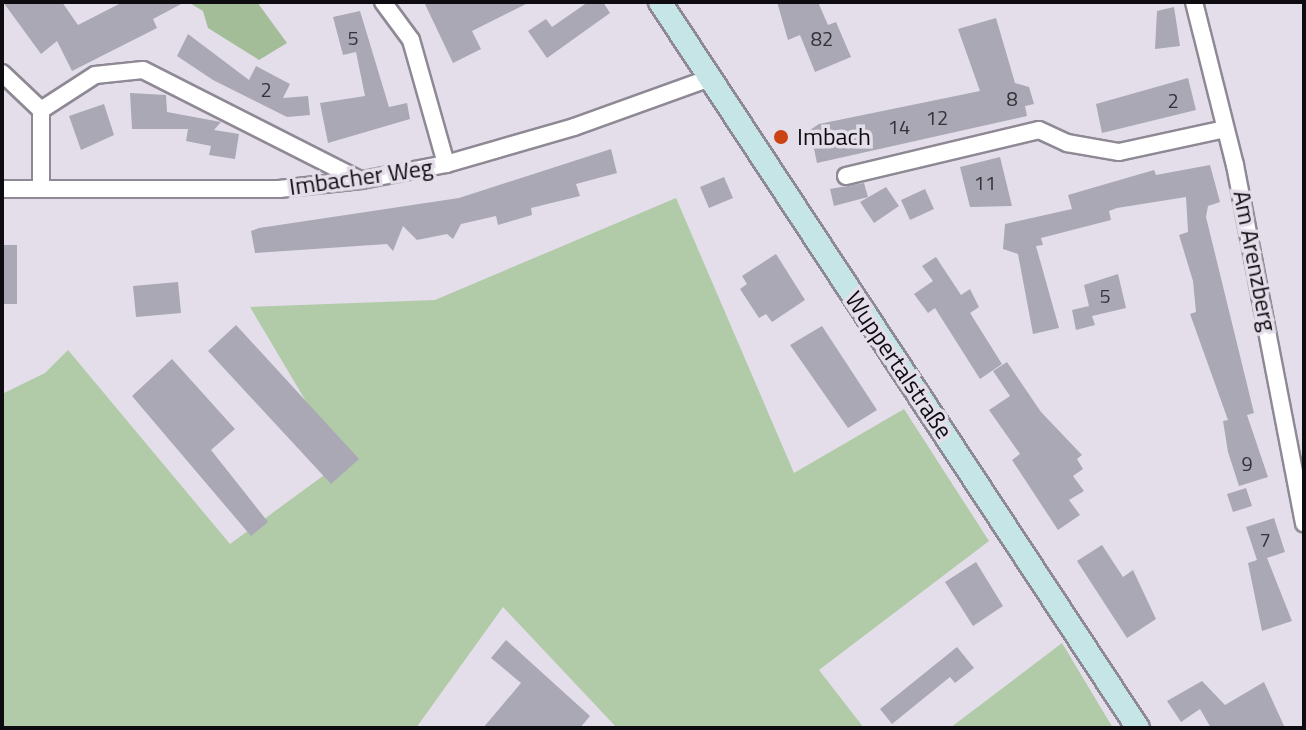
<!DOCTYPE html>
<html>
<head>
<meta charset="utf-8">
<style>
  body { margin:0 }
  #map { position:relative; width:1306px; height:730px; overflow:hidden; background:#e4deea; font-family:"Titillium Web",sans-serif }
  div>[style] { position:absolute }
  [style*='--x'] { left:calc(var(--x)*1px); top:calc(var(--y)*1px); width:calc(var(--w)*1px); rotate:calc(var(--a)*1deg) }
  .green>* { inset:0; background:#b1caa7 }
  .forest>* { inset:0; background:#a2bd97 }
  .building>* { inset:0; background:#a9a8b4 }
  .roads { filter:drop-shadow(2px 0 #8e8994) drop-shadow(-2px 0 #8e8994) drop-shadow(0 2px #8e8994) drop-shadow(0 -2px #8e8994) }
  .minor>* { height:16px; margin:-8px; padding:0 8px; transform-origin:8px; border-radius:8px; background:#fff }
  .secondary>* { height:22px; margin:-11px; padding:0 11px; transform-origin:11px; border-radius:11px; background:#c5e5e7 }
  .dots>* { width:22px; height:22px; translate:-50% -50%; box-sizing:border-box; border:4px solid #e4deea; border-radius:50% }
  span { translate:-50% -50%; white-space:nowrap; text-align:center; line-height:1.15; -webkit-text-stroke:7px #e4deea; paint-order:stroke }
  .number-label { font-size:20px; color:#353339 }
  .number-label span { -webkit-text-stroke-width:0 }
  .poi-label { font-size:24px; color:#0e0c10 }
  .left { translate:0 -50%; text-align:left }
  .street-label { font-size:24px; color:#0e0c10 }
  .frame { position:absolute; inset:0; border:4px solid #0e0c10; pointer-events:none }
</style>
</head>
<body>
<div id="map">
  <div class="green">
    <div style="clip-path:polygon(676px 198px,794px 473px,904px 409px,989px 541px,819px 670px,864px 728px,617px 728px,503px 607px,416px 728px,2px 728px,2px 394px,45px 373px,68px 350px,230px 544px,342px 462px,250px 307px,435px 300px)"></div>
    <div style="clip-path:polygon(1062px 643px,1113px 728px,950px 728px)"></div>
  </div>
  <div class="forest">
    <div style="clip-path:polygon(188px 2px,257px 2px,287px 43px,259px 60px,208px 28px,203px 11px)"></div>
  </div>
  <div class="building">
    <div style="clip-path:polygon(3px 2px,62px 2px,78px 25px,123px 2px,185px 2px,153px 19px,157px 28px,72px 71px,57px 41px,41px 54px)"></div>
    <div style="clip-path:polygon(424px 2px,530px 2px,472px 31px,481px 49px,453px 63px)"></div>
    <div style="clip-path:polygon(588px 2px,603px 2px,610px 13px,547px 58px,528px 31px,546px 19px,552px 27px)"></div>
    <div style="clip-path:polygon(777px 2px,818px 2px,828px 25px,836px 22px,851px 57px,815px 72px,800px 35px,788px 40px)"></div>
    <div style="clip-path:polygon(1174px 7px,1180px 46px,1155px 49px,1157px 11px)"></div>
    <div style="clip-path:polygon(360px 11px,389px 107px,407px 103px,410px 119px,328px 143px,320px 103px,365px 96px,356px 52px,343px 55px,333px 17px)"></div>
    <div style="clip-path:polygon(996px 18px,1015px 83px,1029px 87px,1034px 104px,1025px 106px,1027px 116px,817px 163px,810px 130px,819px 124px,980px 91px,958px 29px)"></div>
    <div style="clip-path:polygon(188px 34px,249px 80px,256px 66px,290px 84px,283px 98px,308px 96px,310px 115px,287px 117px,213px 80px,177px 56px)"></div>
    <div style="clip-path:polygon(1188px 78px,1196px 110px,1102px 133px,1096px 104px)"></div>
    <div style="clip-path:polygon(130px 93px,166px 95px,167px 112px,221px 122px,214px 130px,239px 134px,235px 159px,209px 155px,211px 146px,186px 141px,188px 129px,132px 129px)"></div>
    <div style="clip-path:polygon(104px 104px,114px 135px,81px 150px,69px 116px)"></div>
    <div style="clip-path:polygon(611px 149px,617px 173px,576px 184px,580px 196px,531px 208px,532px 215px,498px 225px,496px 216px,461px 224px,453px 239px,447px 234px,417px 240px,403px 226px,393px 251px,387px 244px,255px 253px,251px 231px,259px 228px,459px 198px)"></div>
    <div style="clip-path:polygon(1000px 157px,1012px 206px,970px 207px,960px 167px)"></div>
    <div style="clip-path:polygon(1210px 165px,1220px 202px,1208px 206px,1206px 217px,1254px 413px,1247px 415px,1268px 477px,1239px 486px,1228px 452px,1223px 421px,1228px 420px,1190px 314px,1196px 312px,1193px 281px,1179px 235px,1188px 232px,1186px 197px,1117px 208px,1109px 211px,1111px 220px,1041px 238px,1043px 245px,1036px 246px,1059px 328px,1033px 334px,1018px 254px,1003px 249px,1005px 224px,1072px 209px,1068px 195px,1154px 170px,1156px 175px)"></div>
    <div style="clip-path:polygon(724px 177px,733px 198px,709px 208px,700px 187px)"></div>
    <div style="clip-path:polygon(864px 183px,868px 197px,834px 206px,830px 189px)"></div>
    <div style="clip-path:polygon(886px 187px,899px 206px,874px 223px,860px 202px)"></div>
    <div style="clip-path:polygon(925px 189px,934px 209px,910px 220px,901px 200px)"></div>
    <div style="clip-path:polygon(2px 245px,17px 245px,17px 304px,2px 304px)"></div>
    <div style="clip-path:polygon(776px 254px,805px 300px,772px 322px,766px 314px,759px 318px,740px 289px,747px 284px,742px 276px)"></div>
    <div style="clip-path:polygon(936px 257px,961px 295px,970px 289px,979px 307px,970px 313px,1002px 364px,980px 379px,935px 308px,928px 313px,914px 294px,933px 281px,922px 266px)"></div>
    <div style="clip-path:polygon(1118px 274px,1126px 308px,1092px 316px,1095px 325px,1076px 330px,1072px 310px,1089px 306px,1084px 285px)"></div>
    <div style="clip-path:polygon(178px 282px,181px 313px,136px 317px,133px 286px)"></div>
    <div style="clip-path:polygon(236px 325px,359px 459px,331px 484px,208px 351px)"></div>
    <div style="clip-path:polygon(822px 326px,877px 410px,848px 428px,790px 345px)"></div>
    <div style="clip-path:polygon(172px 359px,235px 429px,211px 450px,268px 522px,251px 536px,132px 396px)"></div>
    <div style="clip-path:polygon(1007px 362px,1041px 412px,1082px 455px,1077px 459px,1083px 469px,1073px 476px,1084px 491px,1069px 500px,1080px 515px,1058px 530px,1012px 460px,1020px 454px,989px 410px,1010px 396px,993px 371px)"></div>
    <div style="clip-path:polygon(1246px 488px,1252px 506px,1233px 512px,1227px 494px)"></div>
    <div style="clip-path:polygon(1274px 518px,1285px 552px,1267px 558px,1292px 621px,1262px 631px,1248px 563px,1257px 560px,1246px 527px)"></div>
    <div style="clip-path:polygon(1102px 545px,1123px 577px,1133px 570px,1156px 619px,1127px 638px,1077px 561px)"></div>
    <div style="clip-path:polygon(976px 562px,1003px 606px,973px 626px,945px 582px)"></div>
    <div style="clip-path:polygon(506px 640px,590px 716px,580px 728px,483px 728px,521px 683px,491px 658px)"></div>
    <div style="clip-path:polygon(957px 647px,974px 668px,955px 683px,950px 677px,892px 724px,880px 709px)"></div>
    <div style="clip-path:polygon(1202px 681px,1225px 705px,1264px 682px,1285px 728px,1211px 728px,1200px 709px,1181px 722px,1167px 701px)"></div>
  </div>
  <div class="roads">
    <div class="minor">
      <div style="--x:383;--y:2;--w:47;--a:53.6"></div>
      <div style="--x:411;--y:40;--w:129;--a:74.2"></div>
      <div style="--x:1194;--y:2;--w:168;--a:75.9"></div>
      <div style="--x:1235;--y:165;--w:365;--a:79.1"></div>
      <div style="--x:2;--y:73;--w:54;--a:43.5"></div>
      <div style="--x:41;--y:110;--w:78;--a:90"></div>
      <div style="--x:41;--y:110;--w:64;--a:-32.9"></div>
      <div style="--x:95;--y:75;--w:48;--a:-5.9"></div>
      <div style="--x:143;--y:70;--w:243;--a:26.9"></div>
      <div style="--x:846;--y:176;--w:198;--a:-13.4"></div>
      <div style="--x:1039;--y:130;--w:31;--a:25"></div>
      <div style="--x:1067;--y:143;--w:53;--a:9.8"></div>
      <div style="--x:1119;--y:152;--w:108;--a:-12.2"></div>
      <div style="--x:2;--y:189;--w:277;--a:0"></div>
      <div style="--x:279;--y:189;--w:83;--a:-6.2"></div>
      <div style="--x:362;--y:180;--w:86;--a:-10.8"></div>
      <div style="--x:446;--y:164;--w:133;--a:-16.1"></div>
      <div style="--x:574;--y:127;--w:141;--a:-19.8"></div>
    </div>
    <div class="secondary">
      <div style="--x:660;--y:2;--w:869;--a:56.64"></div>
    </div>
  </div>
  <div class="dots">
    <div style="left:781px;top:137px;background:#cb4313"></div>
  </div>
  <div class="number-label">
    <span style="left:353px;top:37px">5</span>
    <span style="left:822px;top:38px">82</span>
    <span style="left:266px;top:89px">2</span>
    <span style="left:1012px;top:98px">8</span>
    <span style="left:1173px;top:100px">2</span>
    <span style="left:937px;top:117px">12</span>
    <span style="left:899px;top:126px">14</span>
    <span style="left:985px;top:182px">11</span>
    <span style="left:1105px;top:295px">5</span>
    <span style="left:1247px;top:463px">9</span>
    <span style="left:1265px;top:539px">7</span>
  </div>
  <div class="poi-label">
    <span class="left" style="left:797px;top:137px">Imbach</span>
  </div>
  <div class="street-label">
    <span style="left:361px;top:177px;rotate:-8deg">Imbacher Weg</span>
    <span style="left:1255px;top:261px;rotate:79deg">Am Arenzberg</span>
    <span style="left:899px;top:365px;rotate:56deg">Wuppertalstraße</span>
  </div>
  <div class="frame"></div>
</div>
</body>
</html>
